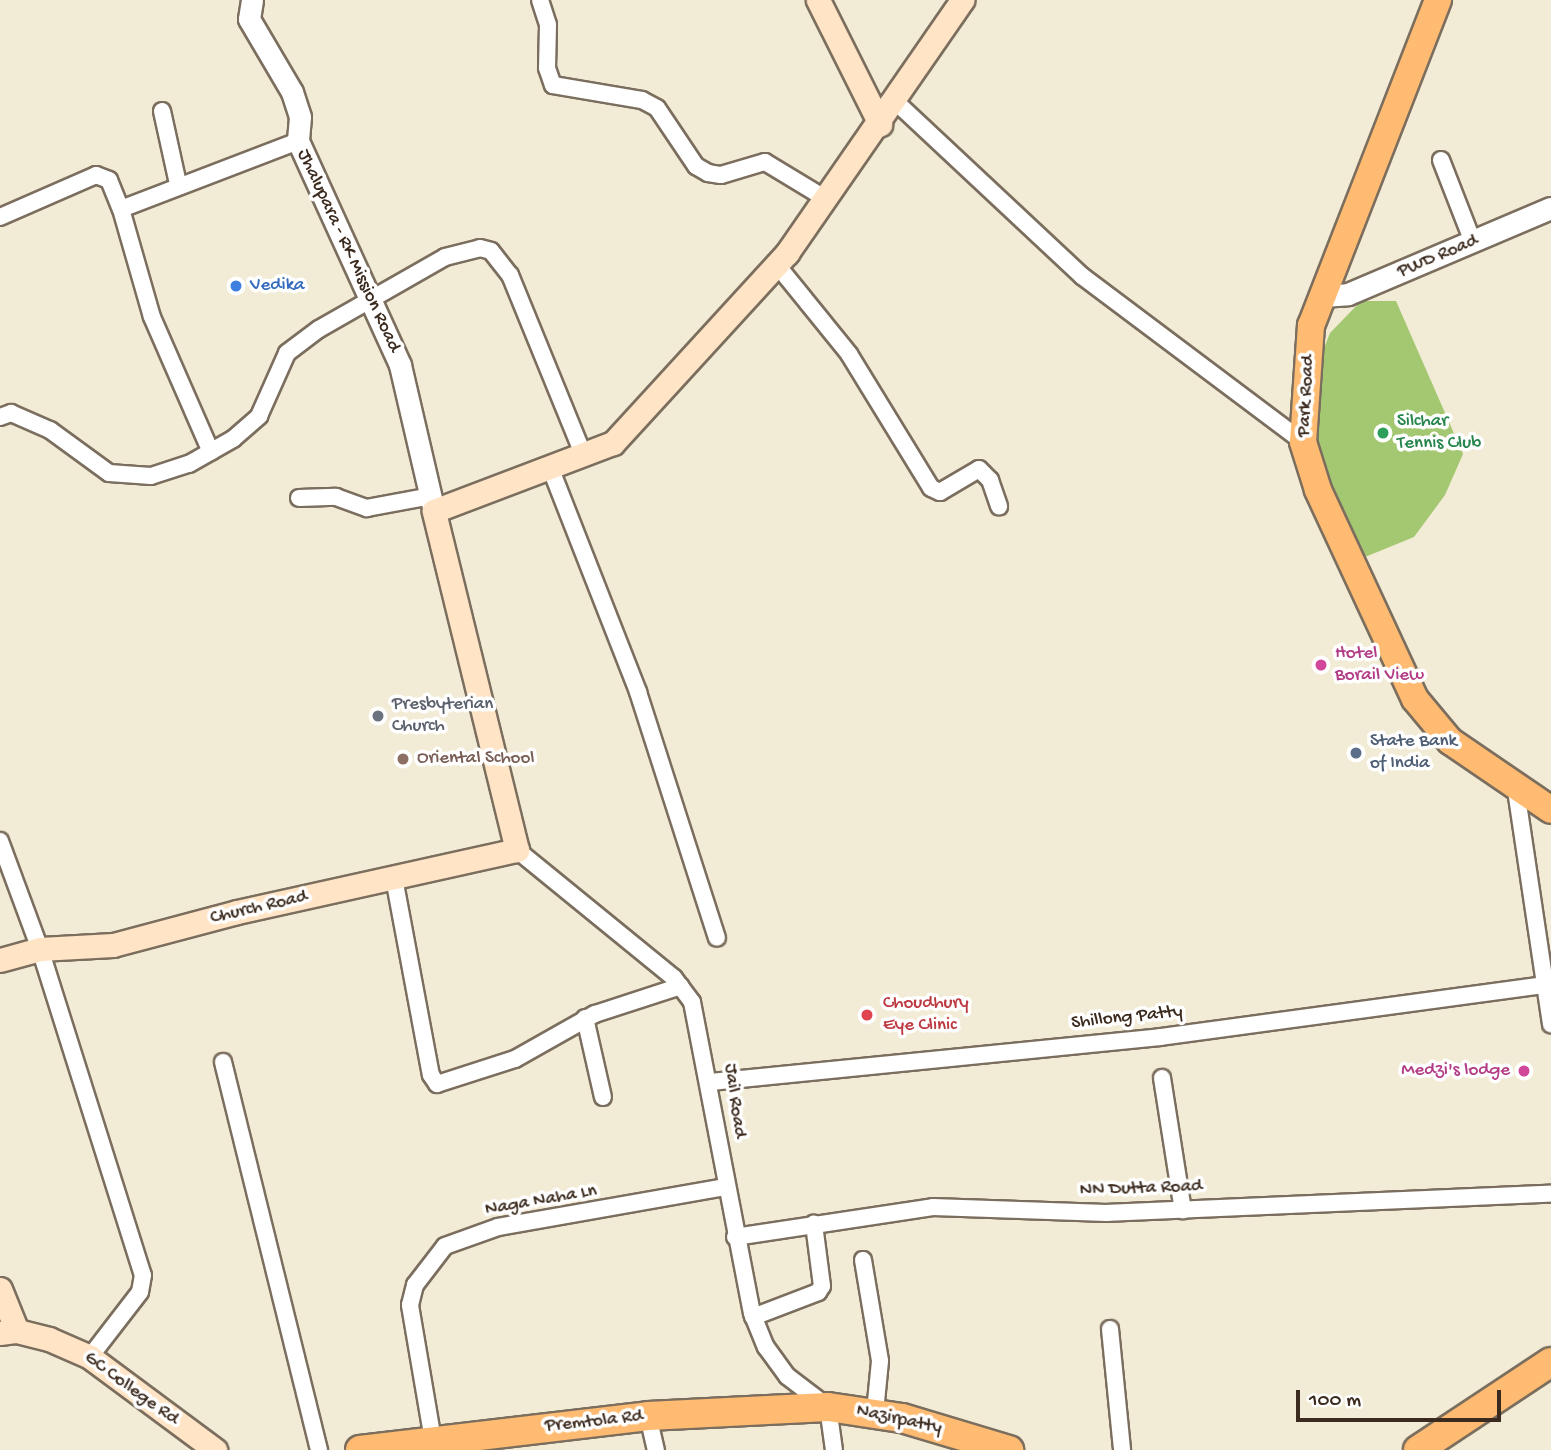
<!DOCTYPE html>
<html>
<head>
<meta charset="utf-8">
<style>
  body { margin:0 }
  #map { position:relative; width:1551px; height:1450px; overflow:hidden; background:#f2ebd5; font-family:"Gochi Hand",sans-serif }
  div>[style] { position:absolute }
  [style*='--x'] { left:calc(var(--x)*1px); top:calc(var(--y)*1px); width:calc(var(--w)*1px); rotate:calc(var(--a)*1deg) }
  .green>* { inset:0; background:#a4c771 }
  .roads { filter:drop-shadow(2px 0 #7b6e5e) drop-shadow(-2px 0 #7b6e5e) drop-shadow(0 2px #7b6e5e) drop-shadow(0 -2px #7b6e5e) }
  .minor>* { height:16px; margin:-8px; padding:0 8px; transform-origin:8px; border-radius:8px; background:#fff }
  .tertiary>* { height:21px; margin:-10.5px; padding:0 10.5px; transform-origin:10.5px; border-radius:10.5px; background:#fff }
  .secondary>* { height:23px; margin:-11.5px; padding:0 11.5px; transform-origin:11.5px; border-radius:11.5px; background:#ffe4c6 }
  .primary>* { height:26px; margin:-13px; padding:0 13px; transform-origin:13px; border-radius:13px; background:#ffbb71 }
  .trunk>* { height:28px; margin:-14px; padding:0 14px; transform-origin:14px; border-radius:14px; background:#ffbb71 }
  .dots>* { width:19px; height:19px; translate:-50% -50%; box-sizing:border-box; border:4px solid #fff; border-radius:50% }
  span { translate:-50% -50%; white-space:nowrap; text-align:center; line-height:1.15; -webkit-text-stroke:7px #fff; paint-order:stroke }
  .street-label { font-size:19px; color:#3b2a1e }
  .shop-label { font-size:19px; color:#366cbe }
  .left { translate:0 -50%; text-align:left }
  .leisure-label { font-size:19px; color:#27864d }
  .hotel-label { font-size:19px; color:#b23c85 }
  .right { translate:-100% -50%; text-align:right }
  .worship-label { font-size:19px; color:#5b616d }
  .service-label { font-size:19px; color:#4e5e75 }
  .education-label { font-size:19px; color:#785e54 }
  .health-label { font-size:19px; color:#be3a42 }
  .scale { position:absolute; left:1296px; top:1390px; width:205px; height:32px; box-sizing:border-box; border:4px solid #3b2a1e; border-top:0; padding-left:9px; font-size:21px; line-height:24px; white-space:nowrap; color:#3b2a1e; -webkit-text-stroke:5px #fff; paint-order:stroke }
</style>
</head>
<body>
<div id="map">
  <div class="green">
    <div style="clip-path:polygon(1361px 301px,1396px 301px,1463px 454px,1445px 495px,1414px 537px,1365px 557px,1345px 532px,1313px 463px,1321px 356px,1330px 333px)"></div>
  </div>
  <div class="roads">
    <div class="minor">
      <div style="--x:540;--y:0;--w:26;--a:72"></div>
      <div style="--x:548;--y:25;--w:43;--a:91.3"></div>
      <div style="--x:547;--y:68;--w:18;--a:71"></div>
      <div style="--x:553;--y:85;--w:90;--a:9.6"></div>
      <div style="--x:642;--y:100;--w:17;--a:28"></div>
      <div style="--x:657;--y:108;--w:70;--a:56.1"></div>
      <div style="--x:696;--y:166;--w:14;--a:30"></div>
      <div style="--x:708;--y:173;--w:13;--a:9"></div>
      <div style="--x:721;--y:175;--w:46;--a:-16.5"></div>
      <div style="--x:765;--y:162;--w:71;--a:31.2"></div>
      <div style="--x:895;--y:101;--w:256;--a:43.1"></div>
      <div style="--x:1082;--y:276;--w:276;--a:36.9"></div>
      <div style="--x:162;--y:111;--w:75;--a:77.6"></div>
      <div style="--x:1441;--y:160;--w:88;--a:68.7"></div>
      <div style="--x:121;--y:209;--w:112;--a:74"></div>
      <div style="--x:152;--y:317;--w:147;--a:66.4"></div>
      <div style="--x:0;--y:217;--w:105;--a:-23.6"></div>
      <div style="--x:96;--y:175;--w:14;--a:21"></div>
      <div style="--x:109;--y:180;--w:31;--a:68"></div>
      <div style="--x:121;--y:209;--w:190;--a:-21"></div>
      <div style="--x:777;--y:265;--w:114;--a:51"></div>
      <div style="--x:849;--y:354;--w:157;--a:58.5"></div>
      <div style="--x:931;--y:488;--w:10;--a:24"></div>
      <div style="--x:940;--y:492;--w:45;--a:-30.5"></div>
      <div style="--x:979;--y:469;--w:16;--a:45"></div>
      <div style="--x:990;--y:480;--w:28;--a:71"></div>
      <div style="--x:0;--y:417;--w:12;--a:-20"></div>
      <div style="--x:11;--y:413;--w:43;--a:23.6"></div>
      <div style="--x:50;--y:430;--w:73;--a:36.1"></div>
      <div style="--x:109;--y:473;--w:42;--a:4.1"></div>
      <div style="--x:151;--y:476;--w:40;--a:-18"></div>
      <div style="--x:189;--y:464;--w:51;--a:-29.6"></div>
      <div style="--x:233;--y:439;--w:35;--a:-41"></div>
      <div style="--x:259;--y:416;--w:69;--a:-66"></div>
      <div style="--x:287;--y:353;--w:40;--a:-37"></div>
      <div style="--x:319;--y:329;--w:145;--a:-29.7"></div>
      <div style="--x:445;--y:257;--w:36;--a:-14"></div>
      <div style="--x:480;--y:248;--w:11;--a:15"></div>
      <div style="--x:491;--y:251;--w:31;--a:52"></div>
      <div style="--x:510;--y:275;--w:193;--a:67.8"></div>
      <div style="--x:550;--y:467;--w:242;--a:68.6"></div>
      <div style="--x:638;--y:692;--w:258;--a:72.2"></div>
      <div style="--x:299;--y:498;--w:37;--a:-2"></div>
      <div style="--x:336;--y:497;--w:33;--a:20"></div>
      <div style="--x:367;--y:508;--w:65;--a:-10.6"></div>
      <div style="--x:1516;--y:790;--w:237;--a:81.5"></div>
      <div style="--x:0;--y:841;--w:115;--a:69.7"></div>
      <div style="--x:40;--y:949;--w:342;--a:72.5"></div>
      <div style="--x:143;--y:1275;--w:17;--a:100"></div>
      <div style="--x:140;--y:1292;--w:82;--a:127.6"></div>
      <div style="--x:517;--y:850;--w:203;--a:39.2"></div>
      <div style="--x:674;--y:978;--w:30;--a:53"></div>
      <div style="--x:692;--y:1002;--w:317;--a:79.1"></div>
      <div style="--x:752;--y:1313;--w:37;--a:68"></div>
      <div style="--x:766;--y:1347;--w:36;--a:54"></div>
      <div style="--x:787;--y:1376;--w:51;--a:37.1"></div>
      <div style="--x:828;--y:1407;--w:43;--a:82.1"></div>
      <div style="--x:394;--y:878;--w:200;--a:79.4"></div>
      <div style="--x:431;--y:1075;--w:11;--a:56"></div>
      <div style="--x:437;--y:1084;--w:82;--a:-17.8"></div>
      <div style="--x:515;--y:1059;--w:92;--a:-29.4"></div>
      <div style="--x:595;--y:1014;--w:90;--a:-18"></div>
      <div style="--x:585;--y:1018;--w:81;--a:77.2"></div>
      <div style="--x:223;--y:1062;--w:400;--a:76.1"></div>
      <div style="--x:1162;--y:1078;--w:134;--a:81"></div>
      <div style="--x:711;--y:1082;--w:451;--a:-5.7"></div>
      <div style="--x:1160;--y:1037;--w:390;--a:-7.7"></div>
      <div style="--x:735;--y:1237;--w:200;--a:-8.6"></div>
      <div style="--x:933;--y:1207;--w:174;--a:2"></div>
      <div style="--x:1107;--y:1213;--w:444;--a:-2.5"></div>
      <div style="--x:863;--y:1260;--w:102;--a:80.4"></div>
      <div style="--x:880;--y:1361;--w:51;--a:95.6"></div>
      <div style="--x:753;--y:1317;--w:70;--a:-21"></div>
      <div style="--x:818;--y:1292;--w:7;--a:-56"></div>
      <div style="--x:822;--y:1286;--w:63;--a:-97.4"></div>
      <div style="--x:1110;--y:1329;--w:122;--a:84.3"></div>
      <div style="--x:648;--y:1416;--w:35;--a:77"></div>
      <div style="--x:433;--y:1440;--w:137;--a:-99.7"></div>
      <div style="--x:410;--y:1305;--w:21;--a:-76"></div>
      <div style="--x:415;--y:1285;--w:49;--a:-52.4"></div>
      <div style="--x:445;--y:1246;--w:56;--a:-19.7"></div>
      <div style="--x:498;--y:1227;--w:230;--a:-10"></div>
    </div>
    <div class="tertiary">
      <div style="--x:252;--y:0;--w:19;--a:99"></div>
      <div style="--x:249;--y:19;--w:85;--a:59.5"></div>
      <div style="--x:292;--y:92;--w:26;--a:72"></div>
      <div style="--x:300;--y:117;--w:24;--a:95"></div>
      <div style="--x:298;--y:141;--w:246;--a:65.5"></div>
      <div style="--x:400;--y:365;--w:150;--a:76.9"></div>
      <div style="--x:1322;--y:296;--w:26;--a:-4"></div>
      <div style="--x:1348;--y:294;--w:220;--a:-23"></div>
    </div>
    <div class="secondary">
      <div style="--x:818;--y:0;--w:139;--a:63.4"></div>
      <div style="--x:0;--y:960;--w:41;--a:-15.4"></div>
      <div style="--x:40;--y:949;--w:73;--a:-3.1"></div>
      <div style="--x:113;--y:945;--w:128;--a:-14.9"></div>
      <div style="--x:237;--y:912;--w:287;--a:-12.5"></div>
      <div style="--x:517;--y:850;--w:349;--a:-103.8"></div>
      <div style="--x:434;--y:511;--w:191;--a:-20.8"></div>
      <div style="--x:613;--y:443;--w:258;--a:-47.5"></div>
      <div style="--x:787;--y:253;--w:308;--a:-55.3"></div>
      <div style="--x:0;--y:1289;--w:45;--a:68"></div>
      <div style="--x:0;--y:1333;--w:17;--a:-7"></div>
      <div style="--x:17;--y:1331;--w:33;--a:14"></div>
      <div style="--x:49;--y:1339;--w:45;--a:23.7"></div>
      <div style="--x:90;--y:1357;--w:156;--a:36.6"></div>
    </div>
    <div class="primary">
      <div style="--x:1438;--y:0;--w:349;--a:111.3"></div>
      <div style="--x:1311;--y:325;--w:117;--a:93.9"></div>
      <div style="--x:1303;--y:442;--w:50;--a:72.6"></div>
      <div style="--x:1318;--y:490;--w:230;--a:65.1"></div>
      <div style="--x:1415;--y:699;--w:55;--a:50.2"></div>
      <div style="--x:1450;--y:741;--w:122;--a:34.3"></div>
    </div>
    <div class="trunk">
      <div style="--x:360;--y:1450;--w:290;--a:-6.7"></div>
      <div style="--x:648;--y:1416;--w:180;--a:-2.9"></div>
      <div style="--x:828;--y:1407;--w:75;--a:8.5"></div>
      <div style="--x:902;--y:1418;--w:112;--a:16.7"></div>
      <div style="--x:1418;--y:1450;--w:159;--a:-33.5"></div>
    </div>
  </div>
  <div class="dots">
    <div style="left:236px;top:286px;background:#3f7fe0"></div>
    <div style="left:1383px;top:433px;background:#2e9e5b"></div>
    <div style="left:1321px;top:665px;background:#d1479c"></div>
    <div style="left:378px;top:716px;background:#6b7280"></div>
    <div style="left:1356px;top:753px;background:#5c6f8a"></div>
    <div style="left:403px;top:759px;background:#8d6e63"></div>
    <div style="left:867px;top:1015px;background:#e0444e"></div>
    <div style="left:1524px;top:1071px;background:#d1479c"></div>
  </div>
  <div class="street-label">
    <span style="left:348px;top:251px;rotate:65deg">Jhalupara - RK Mission Road</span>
    <span style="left:1438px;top:257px;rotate:-23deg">PWD Road</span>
    <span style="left:1307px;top:396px;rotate:-87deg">Park Road</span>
    <span style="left:259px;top:908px;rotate:-13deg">Church Road</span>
    <span style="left:1127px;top:1018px;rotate:-6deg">Shillong Patty</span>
    <span style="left:734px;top:1101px;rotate:82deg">Jail Road</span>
    <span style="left:1141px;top:1189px;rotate:-2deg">NN Dutta Road</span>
    <span style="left:541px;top:1201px;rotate:-10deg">Naga Naha Ln</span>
    <span style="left:131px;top:1389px;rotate:36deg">GC College Rd</span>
    <span style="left:899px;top:1420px;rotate:12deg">Nazirpatty</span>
    <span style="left:594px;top:1422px;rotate:-6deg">Premtola Rd</span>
  </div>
  <div class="shop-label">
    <span class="left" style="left:250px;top:286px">Vedika</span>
  </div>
  <div class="leisure-label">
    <span class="left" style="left:1397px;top:433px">Silchar<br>Tennis Club</span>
  </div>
  <div class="hotel-label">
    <span class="left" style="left:1335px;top:665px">Hotel<br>Borail View</span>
    <span class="right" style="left:1510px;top:1071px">Medzi's lodge</span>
  </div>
  <div class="worship-label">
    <span class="left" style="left:392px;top:716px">Presbyterian<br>Church</span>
  </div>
  <div class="service-label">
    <span class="left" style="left:1370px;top:753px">State Bank<br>of India</span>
  </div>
  <div class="education-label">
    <span class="left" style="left:417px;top:759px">Oriental School</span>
  </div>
  <div class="health-label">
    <span class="left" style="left:883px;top:1015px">Choudhury<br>Eye Clinic</span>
  </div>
  <div class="scale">100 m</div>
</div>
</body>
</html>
